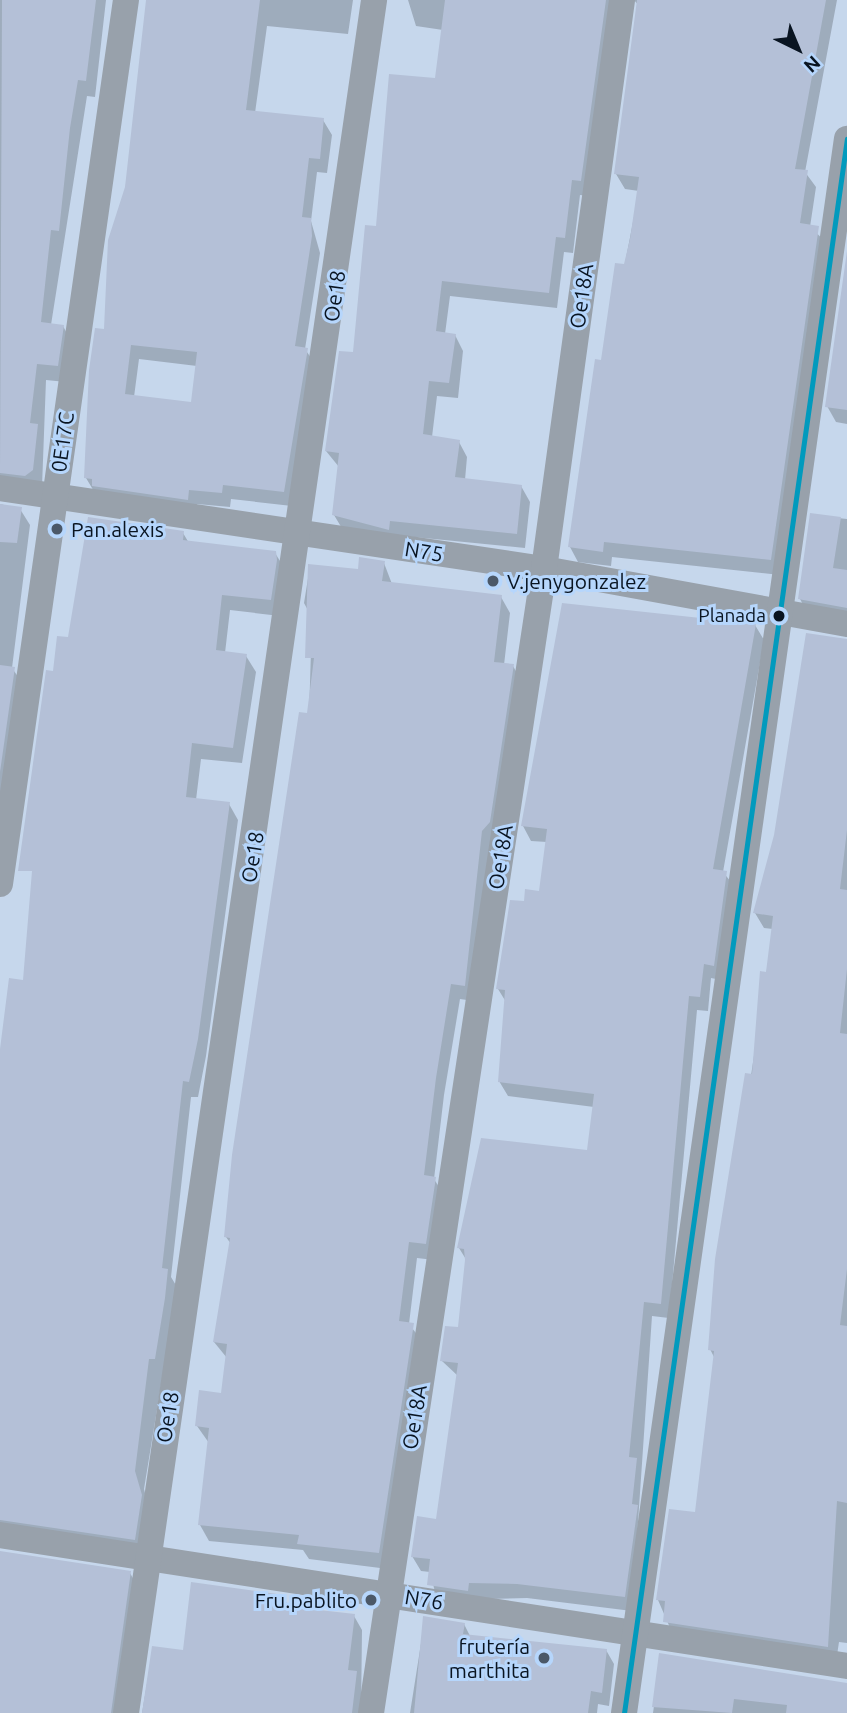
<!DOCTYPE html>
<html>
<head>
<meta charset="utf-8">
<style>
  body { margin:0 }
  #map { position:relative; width:847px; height:1713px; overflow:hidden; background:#c6d7ec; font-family:Ubuntu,sans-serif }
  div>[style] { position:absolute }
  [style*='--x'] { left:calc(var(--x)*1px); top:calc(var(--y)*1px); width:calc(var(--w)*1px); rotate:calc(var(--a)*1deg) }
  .shadow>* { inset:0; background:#0003 }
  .building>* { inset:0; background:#b4c0d7 }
  .street>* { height:26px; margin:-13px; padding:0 13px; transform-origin:13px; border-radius:13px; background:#98a1ab }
  .bus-1>* { height:5px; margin:-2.5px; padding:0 2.5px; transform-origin:2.5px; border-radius:2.5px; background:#019abd }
  .dots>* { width:19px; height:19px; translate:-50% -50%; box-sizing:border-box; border:4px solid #b6d6fc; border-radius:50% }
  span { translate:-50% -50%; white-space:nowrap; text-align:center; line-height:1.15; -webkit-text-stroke:6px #b6d6fc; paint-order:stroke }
  .bus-label { font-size:19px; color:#091421 }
  .right { translate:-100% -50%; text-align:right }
  .street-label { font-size:21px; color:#091421 }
  .poi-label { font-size:21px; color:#091421 }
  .left { translate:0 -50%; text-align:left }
  .north { position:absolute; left:763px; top:14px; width:70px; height:70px; -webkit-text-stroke:5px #b6d6fc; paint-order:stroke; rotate:137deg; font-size:19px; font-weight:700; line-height:28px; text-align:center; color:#091421 }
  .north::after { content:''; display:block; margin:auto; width:24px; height:32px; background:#091421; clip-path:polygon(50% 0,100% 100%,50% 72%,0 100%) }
</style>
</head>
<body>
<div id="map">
  <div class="shadow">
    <div style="clip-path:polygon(0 0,106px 0,95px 97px,87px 96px,51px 325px,63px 326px,72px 343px,66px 382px,46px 380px,42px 487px,0 494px)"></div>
    <div style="clip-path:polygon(evenodd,151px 0,353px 0,348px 34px,267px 26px,255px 113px,323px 120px,332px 135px,327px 173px,317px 172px,311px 221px,320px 253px,305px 349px,315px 364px,292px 506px,231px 499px,230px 507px,197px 504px,196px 514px,95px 493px,86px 478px,151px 0,139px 359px,197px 366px,192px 404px,134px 397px,139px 359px)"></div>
    <div style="clip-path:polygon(408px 0,632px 0,589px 196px,580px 195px,573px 253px,564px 252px,557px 308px,450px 296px,445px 334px,455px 335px,463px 351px,458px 398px,437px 396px,432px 437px,459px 442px,467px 457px,465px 480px,521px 486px,530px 502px,525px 548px,343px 530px,334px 515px,339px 467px,326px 451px,354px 354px,377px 228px,437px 80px,443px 30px,416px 26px)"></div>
    <div style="clip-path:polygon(634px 0,837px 0,805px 172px,816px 187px,810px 227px,827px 243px,780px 575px,612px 557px,611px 566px,578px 562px,570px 547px,639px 191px,625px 189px,616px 174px,639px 6px)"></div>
    <div style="clip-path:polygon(847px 264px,847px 424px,836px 422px,827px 406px)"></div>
    <div style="clip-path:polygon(0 504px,20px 509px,30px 525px,12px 668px,23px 684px,0 835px)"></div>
    <div style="clip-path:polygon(811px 515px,847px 519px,847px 621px,808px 614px,800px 599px)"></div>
    <div style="clip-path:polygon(183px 533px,189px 543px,275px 553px,285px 569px,280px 616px,230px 610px,225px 653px,246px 656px,256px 672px,242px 763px,201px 759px,196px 800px,229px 804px,238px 820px,206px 1056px,198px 1097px,191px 1097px,171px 1277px,177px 1287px,144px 1489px,150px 1513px,144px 1556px,0 1544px,0 1064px,24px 982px,54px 673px,69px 639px)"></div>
    <div style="clip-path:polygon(384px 563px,392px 584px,501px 597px,510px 613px,504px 665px,513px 666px,522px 682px,474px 1001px,460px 999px,444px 1095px,434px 1179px,444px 1195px,434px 1260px,417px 1258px,409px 1324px,422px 1341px,388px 1569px,309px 1559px,303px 1550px,209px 1541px,200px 1525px,209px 1443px,197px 1426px,223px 1395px,227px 1358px,214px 1342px,231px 1244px,226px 1237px,309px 715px,312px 618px,304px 603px,310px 566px,360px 571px)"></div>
    <div style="clip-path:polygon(755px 625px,764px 640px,723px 872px,735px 887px,721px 980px,711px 978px,708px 1011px,697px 1010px,669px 1318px,652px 1316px,632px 1611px,527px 1598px,437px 1600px,430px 1572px,421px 1571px,412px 1556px,437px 1521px,458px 1376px,442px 1361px,459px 1328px,467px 1261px,459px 1248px,589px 1152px,594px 1107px,508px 1096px,499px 1081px,506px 1002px,498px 989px,525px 903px,540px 892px,547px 842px,531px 841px,523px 826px)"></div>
    <div style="clip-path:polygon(847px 640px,847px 1643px,839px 1642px,836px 1662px,674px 1637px,658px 1600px,696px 1514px,715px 1359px,710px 1349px,773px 929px,764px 928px,755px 913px)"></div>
    <div style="clip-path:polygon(0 1553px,130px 1573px,139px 1589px,123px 1713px,0 1713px)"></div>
    <div style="clip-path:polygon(283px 1597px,290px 1608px,354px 1616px,362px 1630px,361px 1713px,142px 1713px,153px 1648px,184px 1652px)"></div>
    <div style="clip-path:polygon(425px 1618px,464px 1624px,470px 1636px,606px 1650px,614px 1664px,609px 1706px,598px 1704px,597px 1713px,410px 1713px)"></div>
    <div style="clip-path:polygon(661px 1655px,847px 1684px,847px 1713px,653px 1713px)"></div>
  </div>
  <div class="building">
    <div style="clip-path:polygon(2px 0,96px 0,86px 81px,78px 80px,70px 128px,59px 231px,51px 230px,41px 322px,64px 325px,58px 366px,37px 364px,30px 423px,38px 424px,33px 470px,25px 476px,0 473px)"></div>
    <div style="clip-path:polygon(evenodd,146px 0,260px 0,246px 110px,324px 118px,320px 159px,309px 158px,302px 217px,311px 218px,312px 236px,295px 346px,308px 348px,284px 492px,223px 485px,222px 493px,189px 490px,188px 500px,92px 486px,92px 479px,84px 478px,89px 370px,95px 328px,104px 329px,108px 240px,125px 187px,146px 0,131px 345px,197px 352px,191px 402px,125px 394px,131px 345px)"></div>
    <div style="clip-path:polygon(445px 0,606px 0,581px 181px,572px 180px,565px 238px,556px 237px,549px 293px,442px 281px,436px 331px,456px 334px,449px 383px,429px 381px,423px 434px,460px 440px,455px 477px,522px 485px,517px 534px,390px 521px,389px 530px,332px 515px,339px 453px,325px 451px,339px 351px,353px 352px,365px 225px,376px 226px,389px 74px,435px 78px)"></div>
    <div style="clip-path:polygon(637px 0,826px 0,795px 169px,808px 170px,800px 223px,819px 226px,771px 560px,604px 542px,603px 552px,568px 547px,595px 359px,601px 360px,615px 263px,624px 264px,630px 239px,639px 177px,614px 174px)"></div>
    <div style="clip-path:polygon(847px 251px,847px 410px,825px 407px)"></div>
    <div style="clip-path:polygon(0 504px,22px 507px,17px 543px,0 542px)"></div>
    <div style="clip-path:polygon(810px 513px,841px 517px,833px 568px,847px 570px,847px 608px,798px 599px)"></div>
    <div style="clip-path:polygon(88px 517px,184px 531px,183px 540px,276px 551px,277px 560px,271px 600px,222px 595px,216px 650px,247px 654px,233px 748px,192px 743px,186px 797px,230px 802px,198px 1039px,189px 1082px,183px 1081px,162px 1268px,168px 1269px,165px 1298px,155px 1359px,149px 1359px,135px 1471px,142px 1495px,135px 1540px,0 1520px,0 1049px,9px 978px,23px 980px,32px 871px,18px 871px,46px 670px,53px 671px,57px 636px,68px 637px)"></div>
    <div style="clip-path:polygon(359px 557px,385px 561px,382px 581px,502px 595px,494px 662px,514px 664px,490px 822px,482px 831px,465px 986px,451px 984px,436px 1078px,424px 1175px,436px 1177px,426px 1244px,409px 1242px,399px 1321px,414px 1323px,379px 1553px,297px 1544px,299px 1535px,198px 1525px,209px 1428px,195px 1426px,199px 1390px,221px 1393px,227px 1344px,213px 1342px,230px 1238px,224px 1237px,232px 1155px,299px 712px,307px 713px,314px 658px,305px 658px,308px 564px,358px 569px)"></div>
    <div style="clip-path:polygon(562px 603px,756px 624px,713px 869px,727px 871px,714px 966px,704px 964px,700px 997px,689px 996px,661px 1304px,644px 1302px,629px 1457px,637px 1458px,632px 1504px,638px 1505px,625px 1597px,517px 1584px,469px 1583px,468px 1591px,427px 1585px,430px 1559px,411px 1557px,417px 1516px,436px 1519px,458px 1363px,440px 1361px,445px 1326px,458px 1327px,465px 1260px,464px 1249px,457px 1248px,481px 1138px,587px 1150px,594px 1094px,498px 1082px,505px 990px,496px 989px,510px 900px,524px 901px,525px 889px,539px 891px,547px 829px,521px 826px)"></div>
    <div style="clip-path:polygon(806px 633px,847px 639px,847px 830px,840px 889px,847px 890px,847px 969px,840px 1033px,847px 1034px,847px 1269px,840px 1325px,847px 1326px,847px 1503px,837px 1501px,828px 1647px,663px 1622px,665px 1601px,656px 1600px,669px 1509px,695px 1512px,714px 1351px,708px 1350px,715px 1259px,745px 1073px,752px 1074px,760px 971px,766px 972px,773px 916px,753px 913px,774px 835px)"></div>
    <div style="clip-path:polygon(0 665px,15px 667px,0 772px)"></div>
    <div style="clip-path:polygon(0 1551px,131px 1571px,111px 1713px,0 1713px)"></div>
    <div style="clip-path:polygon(191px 1582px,284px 1595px,283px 1606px,355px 1614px,348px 1670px,357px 1671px,352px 1713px,142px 1713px,152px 1646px,183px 1650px)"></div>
    <div style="clip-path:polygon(423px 1616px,465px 1623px,463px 1634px,607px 1649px,602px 1693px,591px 1691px,588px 1713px,414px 1713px)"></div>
    <div style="clip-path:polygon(659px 1653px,847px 1683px,847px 1713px,786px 1713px,787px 1705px,734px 1699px,732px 1713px,652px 1707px)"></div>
  </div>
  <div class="street">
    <div style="--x:0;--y:488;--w:550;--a:8.47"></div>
    <div style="--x:544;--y:569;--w:308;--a:10.3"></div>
    <div style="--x:0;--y:884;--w:893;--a:-81.89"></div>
    <div style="--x:0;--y:1535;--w:857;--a:8.79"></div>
    <div style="--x:126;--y:1713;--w:1731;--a:-81.76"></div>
    <div style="--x:371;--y:1713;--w:1157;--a:-81.4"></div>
    <div style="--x:544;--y:569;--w:574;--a:-82.19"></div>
    <div style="--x:624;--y:1713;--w:1590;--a:-81.94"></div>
  </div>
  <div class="bus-1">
    <div style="--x:624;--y:1713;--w:1590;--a:-81.94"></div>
  </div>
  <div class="dots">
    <div style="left:57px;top:529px;background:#4b5868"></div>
    <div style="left:493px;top:581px;background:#4b5868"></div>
    <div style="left:779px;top:616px;background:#091421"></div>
    <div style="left:371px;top:1600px;background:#4b5868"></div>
    <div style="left:544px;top:1658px;background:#4b5868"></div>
  </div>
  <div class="bus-label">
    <span class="right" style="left:766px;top:616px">Planada</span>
  </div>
  <div class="street-label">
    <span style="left:334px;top:296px;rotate:-82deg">Oe18</span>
    <span style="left:581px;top:296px;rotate:-82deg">Oe18A</span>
    <span style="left:62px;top:442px;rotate:-82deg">0E17C</span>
    <span style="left:424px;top:551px;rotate:9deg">N75</span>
    <span style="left:252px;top:857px;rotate:-81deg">Oe18</span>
    <span style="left:500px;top:857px;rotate:-81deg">Oe18A</span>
    <span style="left:167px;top:1417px;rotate:-81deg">Oe18</span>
    <span style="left:414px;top:1417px;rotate:-81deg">Oe18A</span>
    <span style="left:424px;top:1599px;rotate:9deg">N76</span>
  </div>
  <div class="poi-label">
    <span class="left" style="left:71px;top:529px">Pan.alexis</span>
    <span class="left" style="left:507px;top:581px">V.jenygonzalez</span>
    <span class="right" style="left:357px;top:1600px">Fru.pablito</span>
    <span class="right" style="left:530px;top:1658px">frutería<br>marthita</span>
  </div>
  <div class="north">N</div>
</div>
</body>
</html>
